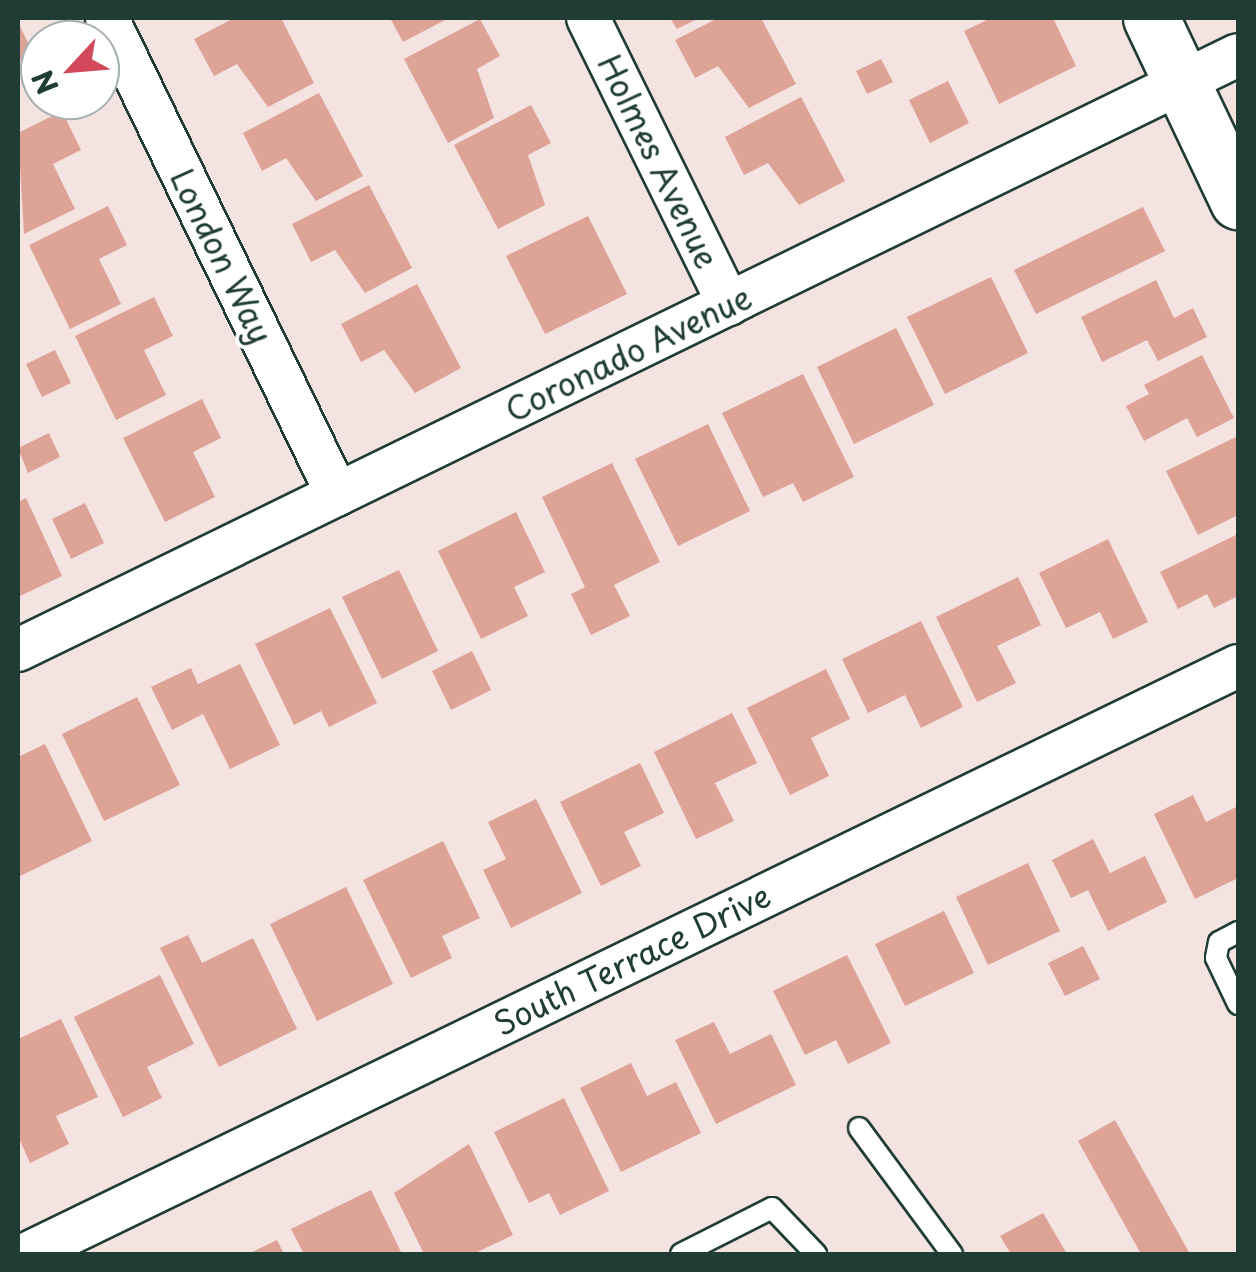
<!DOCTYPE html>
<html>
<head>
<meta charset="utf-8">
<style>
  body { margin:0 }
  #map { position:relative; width:1256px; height:1272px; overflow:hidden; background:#f4e3e0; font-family:"Playpen Sans",sans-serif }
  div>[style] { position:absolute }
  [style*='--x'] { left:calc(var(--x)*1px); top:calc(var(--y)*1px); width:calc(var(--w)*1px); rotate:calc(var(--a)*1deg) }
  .building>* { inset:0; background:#dca396 }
  .roads { filter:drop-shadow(2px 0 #1f3d34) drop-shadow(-2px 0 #1f3d34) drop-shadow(0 2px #1f3d34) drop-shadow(0 -2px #1f3d34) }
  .lane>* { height:20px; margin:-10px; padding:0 10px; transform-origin:10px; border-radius:10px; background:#fff }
  .street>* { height:42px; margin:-21px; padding:0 21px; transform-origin:21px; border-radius:21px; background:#fff }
  .secondary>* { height:55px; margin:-27.5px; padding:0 27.5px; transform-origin:27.5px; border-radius:27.5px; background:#fff }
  span { translate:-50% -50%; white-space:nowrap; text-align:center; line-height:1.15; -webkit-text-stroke:8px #fff; paint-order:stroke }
  .street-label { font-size:32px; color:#1f3d34 }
  .frame { position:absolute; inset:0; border:20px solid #1f3d34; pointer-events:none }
  .north { position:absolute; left:20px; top:20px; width:100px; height:100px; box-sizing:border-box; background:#fff; border:2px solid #a5b1ae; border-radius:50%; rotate:244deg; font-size:28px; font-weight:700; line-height:40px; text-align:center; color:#1f3d34 }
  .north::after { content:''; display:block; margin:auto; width:35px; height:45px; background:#d1495b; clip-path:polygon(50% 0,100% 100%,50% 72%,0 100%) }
</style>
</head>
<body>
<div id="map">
  <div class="building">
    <div style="clip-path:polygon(234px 18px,281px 18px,314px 83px,268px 107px,237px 64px,214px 76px,194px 39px)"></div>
    <div style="clip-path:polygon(390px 18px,449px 18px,403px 42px)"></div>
    <div style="clip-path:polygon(670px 18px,699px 18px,677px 29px)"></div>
    <div style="clip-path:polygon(718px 18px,761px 18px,796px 84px,749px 108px,718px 66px,695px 78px,675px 40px)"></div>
    <div style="clip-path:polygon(991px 18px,1053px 18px,1076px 66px,999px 104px,964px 31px)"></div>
    <div style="clip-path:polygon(480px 19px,500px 56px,477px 69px,494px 118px,448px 143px,404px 59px)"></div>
    <div style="clip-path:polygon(18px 22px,33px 53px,18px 61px)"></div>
    <div style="clip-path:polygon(881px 59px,893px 82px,867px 94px,856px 71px)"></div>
    <div style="clip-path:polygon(948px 81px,969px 123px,930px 143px,909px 100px)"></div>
    <div style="clip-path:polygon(319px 93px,363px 176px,316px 201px,286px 158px,262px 171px,243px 133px)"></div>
    <div style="clip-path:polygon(801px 97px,845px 181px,799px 205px,768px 163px,744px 175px,725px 137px)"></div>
    <div style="clip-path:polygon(531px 105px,551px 143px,528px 155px,545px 205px,498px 229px,454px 145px)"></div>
    <div style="clip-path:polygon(62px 111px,81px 150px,53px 164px,75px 209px,24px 234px,18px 133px)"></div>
    <div style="clip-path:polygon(369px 185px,412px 268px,365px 293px,335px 250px,311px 262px,292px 224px)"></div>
    <div style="clip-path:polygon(108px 206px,127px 245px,99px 259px,121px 304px,70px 329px,29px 245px)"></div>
    <div style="clip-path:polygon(1143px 207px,1165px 251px,1036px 314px,1014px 270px)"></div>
    <div style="clip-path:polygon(588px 216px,627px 294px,545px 334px,506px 256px)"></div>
    <div style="clip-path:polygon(991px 277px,1028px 353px,945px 394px,907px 317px)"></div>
    <div style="clip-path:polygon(1156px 280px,1174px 318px,1193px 308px,1207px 337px,1158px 361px,1147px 340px,1102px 362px,1081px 317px)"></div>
    <div style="clip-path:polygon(417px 284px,461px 368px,415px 393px,384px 350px,361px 362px,341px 324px)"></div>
    <div style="clip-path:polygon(154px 297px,173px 336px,144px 350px,166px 395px,116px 420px,75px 336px)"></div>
    <div style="clip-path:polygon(896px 328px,934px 405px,854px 444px,817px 367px)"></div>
    <div style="clip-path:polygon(55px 350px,71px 383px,42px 397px,26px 364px)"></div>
    <div style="clip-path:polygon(1202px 355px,1234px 418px,1197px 437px,1187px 418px,1144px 441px,1126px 406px,1149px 394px,1144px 385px)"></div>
    <div style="clip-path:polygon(803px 374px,854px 477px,803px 502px,793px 483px,763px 497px,722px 413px)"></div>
    <div style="clip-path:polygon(202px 399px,221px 438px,193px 452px,215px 497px,165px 522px,123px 438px)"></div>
    <div style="clip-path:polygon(708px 424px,750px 511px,678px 546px,635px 459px)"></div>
    <div style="clip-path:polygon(49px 433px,60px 457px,28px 473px,18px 448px)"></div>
    <div style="clip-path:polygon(1238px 436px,1238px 515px,1198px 535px,1166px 471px)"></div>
    <div style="clip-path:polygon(612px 463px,660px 562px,614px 585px,630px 616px,591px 635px,571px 594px,585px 587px,542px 497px)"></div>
    <div style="clip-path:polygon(26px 498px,62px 576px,18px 597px,18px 502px)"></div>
    <div style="clip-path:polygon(85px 503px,104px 543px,71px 559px,52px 519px)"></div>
    <div style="clip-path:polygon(516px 512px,545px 572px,514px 587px,528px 616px,481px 639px,438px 551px)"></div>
    <div style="clip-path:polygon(1238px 534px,1238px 596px,1214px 608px,1207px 594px,1178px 609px,1160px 572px)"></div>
    <div style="clip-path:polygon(1108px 539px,1148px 622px,1113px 639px,1100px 612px,1066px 628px,1039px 573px)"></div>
    <div style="clip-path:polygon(399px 570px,438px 651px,382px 679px,342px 597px)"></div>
    <div style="clip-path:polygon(1018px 577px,1041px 625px,997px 646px,1016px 683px,977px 702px,936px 617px)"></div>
    <div style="clip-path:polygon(330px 608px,377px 703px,329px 727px,321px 711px,294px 725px,255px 644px)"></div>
    <div style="clip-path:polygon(921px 621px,963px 707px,921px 728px,905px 695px,868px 713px,842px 659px)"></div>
    <div style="clip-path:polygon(472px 651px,491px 690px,451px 710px,432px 671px)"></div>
    <div style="clip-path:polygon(240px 664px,280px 745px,230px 769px,203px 714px,172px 730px,151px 687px,191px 668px,198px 684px)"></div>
    <div style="clip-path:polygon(826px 669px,850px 719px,811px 738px,829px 776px,790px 795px,747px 708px)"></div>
    <div style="clip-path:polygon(137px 697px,180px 785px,104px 821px,62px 734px)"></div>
    <div style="clip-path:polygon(732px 713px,757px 763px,715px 783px,734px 821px,696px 839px,654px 752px)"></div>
    <div style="clip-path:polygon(45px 744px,92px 841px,18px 877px,18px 757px)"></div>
    <div style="clip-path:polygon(640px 763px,664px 813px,624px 832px,641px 866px,601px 886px,560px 802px)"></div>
    <div style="clip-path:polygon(1193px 795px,1206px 822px,1238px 806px,1238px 878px,1195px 899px,1154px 814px)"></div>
    <div style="clip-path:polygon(536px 799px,582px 893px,511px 928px,483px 870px,506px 859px,488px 822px)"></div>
    <div style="clip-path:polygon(1093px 839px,1110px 873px,1145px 856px,1167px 902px,1108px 931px,1088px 890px,1071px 898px,1052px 860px)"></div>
    <div style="clip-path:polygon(443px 841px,480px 918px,442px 936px,452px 958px,411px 978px,363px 880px)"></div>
    <div style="clip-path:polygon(1028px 863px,1060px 931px,988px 965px,956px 897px)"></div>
    <div style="clip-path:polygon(346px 887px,393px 984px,317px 1021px,270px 924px)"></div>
    <div style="clip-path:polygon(944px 911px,974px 973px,905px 1006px,875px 944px)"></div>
    <div style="clip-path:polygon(188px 935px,202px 963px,253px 938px,297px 1029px,219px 1067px,160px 948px)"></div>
    <div style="clip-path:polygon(1083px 946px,1100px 979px,1065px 996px,1048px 963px)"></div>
    <div style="clip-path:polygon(847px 955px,891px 1043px,848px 1064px,836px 1040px,805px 1055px,773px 991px)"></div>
    <div style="clip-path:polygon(160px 975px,194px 1044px,147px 1067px,162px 1098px,123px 1117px,74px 1017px)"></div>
    <div style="clip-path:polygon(61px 1019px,98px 1097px,56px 1116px,69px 1144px,30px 1163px,18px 1136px,18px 1039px)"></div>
    <div style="clip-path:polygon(714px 1022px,730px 1054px,771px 1034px,796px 1085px,716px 1124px,675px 1040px)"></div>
    <div style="clip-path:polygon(631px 1063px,647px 1096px,676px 1082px,701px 1133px,621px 1172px,580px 1088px)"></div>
    <div style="clip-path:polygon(564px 1098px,609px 1191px,560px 1215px,549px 1193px,529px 1203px,494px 1132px)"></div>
    <div style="clip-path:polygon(1115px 1120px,1190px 1254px,1141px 1254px,1078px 1141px)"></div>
    <div style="clip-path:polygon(469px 1144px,513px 1235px,473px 1254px,424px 1254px,394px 1193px)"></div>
    <div style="clip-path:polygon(371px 1190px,402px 1254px,304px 1254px,291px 1229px)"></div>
    <div style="clip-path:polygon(1043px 1213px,1067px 1254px,1011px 1254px,1000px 1236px)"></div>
    <div style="clip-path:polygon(277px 1240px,284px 1254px,248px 1254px)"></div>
  </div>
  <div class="roads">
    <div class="lane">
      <div style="--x:1238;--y:932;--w:21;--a:152"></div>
      <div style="--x:1219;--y:942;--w:16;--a:101"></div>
      <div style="--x:1216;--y:958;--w:51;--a:64.4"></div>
      <div style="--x:859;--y:1128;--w:157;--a:53.6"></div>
      <div style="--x:681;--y:1254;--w:102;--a:-26.8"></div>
      <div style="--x:772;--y:1208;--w:64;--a:46.3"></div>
    </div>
    <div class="street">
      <div style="--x:107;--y:18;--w:529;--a:64.21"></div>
      <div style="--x:588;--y:18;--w:319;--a:63.8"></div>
      <div style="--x:18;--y:650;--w:1357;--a:-26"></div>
      <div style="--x:27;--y:1254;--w:1346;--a:-25.9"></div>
    </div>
    <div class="secondary">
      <div style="--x:1151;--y:18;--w:203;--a:64.6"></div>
    </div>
  </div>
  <div class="street-label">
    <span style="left:659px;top:161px;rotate:64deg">Holmes Avenue</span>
    <span style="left:222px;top:256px;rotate:64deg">London Way</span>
    <span style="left:628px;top:353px;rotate:-26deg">Coronado Avenue</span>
    <span style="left:632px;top:959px;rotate:-26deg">South Terrace Drive</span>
  </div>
  <div class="frame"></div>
  <div class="north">N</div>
</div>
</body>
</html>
